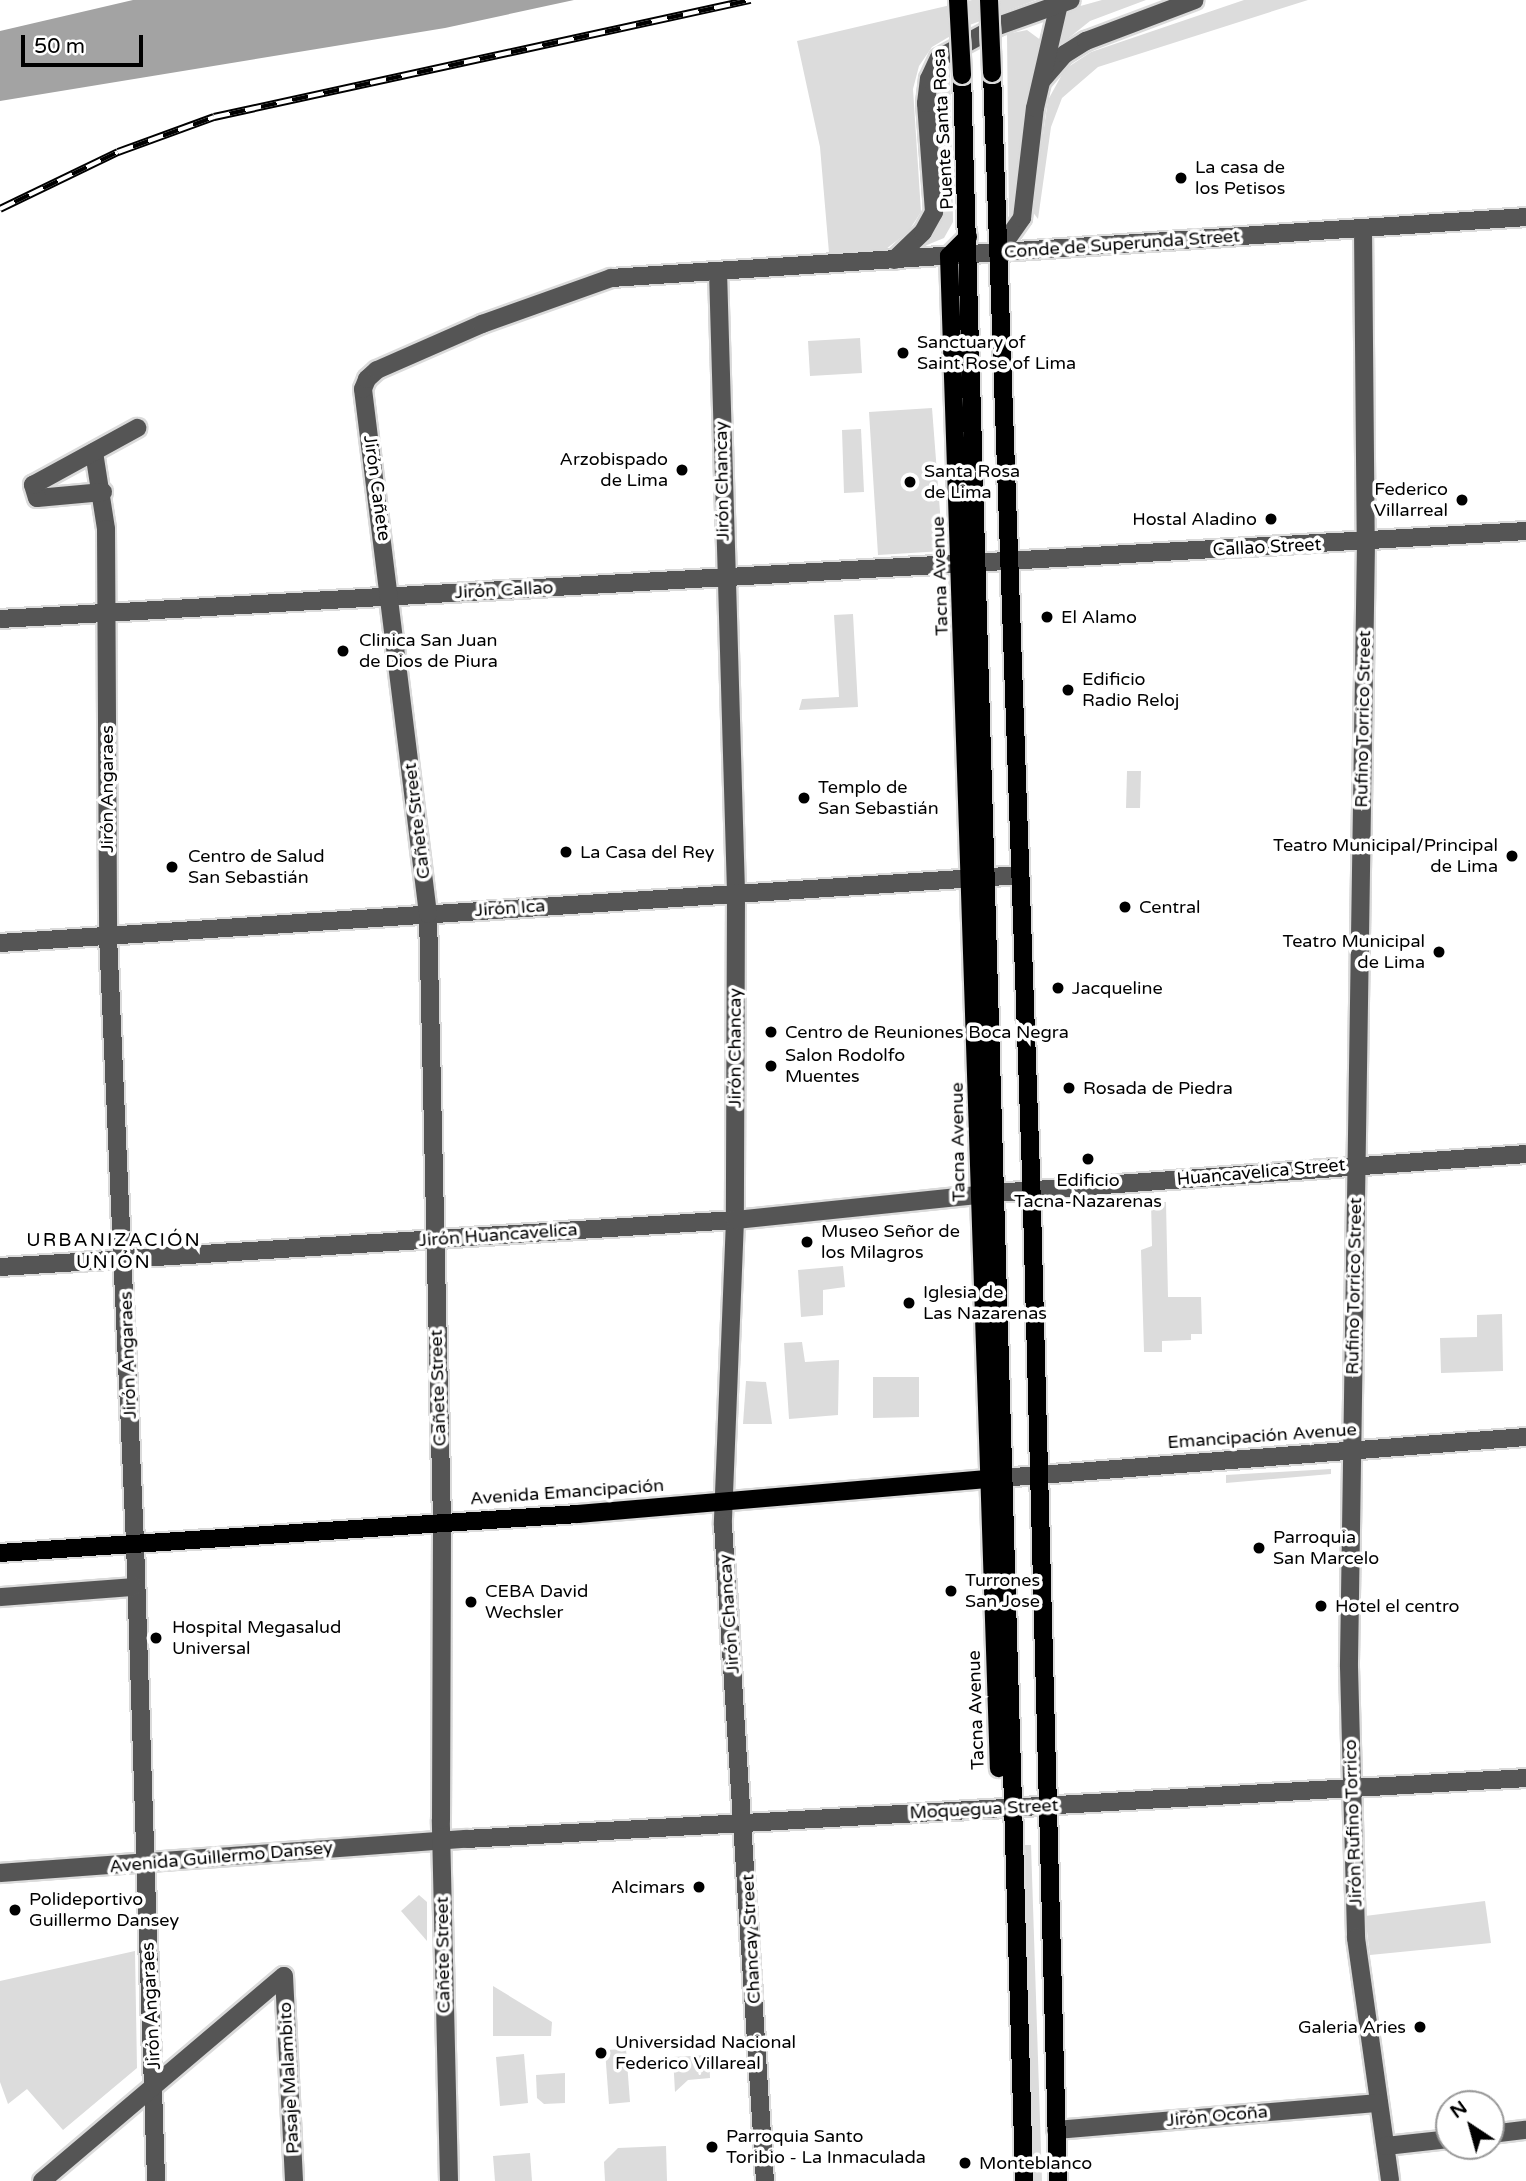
<!DOCTYPE html>
<html>
<head>
<meta charset="utf-8">
<style>
  body { margin:0 }
  #map { position:relative; width:1526px; height:2181px; overflow:hidden; background:#fff; font-family:"Varela Round",sans-serif }
  div>[style] { position:absolute }
  [style*='--x'] { left:calc(var(--x)*1px); top:calc(var(--y)*1px); width:calc(var(--w)*1px); rotate:calc(var(--a)*1deg) }
  .green>* { inset:0; background:#dcdcdc }
  .water>* { inset:0; background:#a3a3a3 }
  .roads { filter:drop-shadow(2px 0 #dbdbdb) drop-shadow(-2px 0 #dbdbdb) drop-shadow(0 2px #dbdbdb) drop-shadow(0 -2px #dbdbdb) }
  .minor>* { height:18px; margin:-9px; padding:0 9px; transform-origin:9px; border-radius:9px; background:#555 }
  .major>* { height:18px; margin:-9px; padding:0 9px; transform-origin:9px; border-radius:9px; background:#000 }
  .rail>* { height:8px; margin-top:-4px; transform-origin:0; background:repeating-linear-gradient(90deg,#fff 0 16px,#000 0 32px); box-sizing:border-box; border-block:2px solid #000 }
  .bridges { filter:drop-shadow(2px 0 #dbdbdb) drop-shadow(-2px 0 #dbdbdb) drop-shadow(0 2px #dbdbdb) drop-shadow(0 -2px #dbdbdb) }
  .major-bridge>* { height:18px; margin:-9px; padding:0 9px; transform-origin:9px; border-radius:9px; background:#000 }
  .dots>* { width:19px; height:19px; translate:-50% -50%; box-sizing:border-box; border:4px solid #fff; border-radius:50% }
  span { translate:-50% -50%; white-space:nowrap; text-align:center; line-height:1.15; -webkit-text-stroke:7px #fff; paint-order:stroke }
  .street-label { font-size:18px; color:#000 }
  .poi-label { font-size:18px; color:#000 }
  .left { translate:0 -50%; text-align:left }
  .right { translate:-100% -50%; text-align:right }
  .neighbourhood-label { font-size:19px; color:#000; letter-spacing:2px }
  .north { position:absolute; left:1435px; top:2090px; width:70px; height:70px; box-sizing:border-box; background:#fff; border:2px solid #999; border-radius:50%; rotate:324deg; font-size:19px; font-weight:700; line-height:28px; text-align:center; color:#000 }
  .north::after { content:''; display:block; margin:auto; width:24px; height:32px; background:#000; clip-path:polygon(50% 0,100% 100%,50% 72%,0 100%) }
  .scale { position:absolute; left:21px; top:35px; width:122px; height:32px; box-sizing:border-box; border:4px solid #000; border-top:0; padding-left:9px; font-size:21px; line-height:24px; white-space:nowrap; color:#000; -webkit-text-stroke:5px #fff; paint-order:stroke }
</style>
</head>
<body>
<div id="map">
  <div class="green">
    <div style="clip-path:polygon(972px 0,1036px 0,967px 26px,932px 47px,919px 66px,913px 89px,921px 212px,908px 232px,886px 249px,829px 253px,820px 147px,797px 41px)"></div>
    <div style="clip-path:polygon(1102px 0,1146px 0,1090px 21px,1055px 49px,1066px 10px)"></div>
    <div style="clip-path:polygon(1244px 0,1308px 0,1098px 67px,1062px 98px,1051px 127px,1038px 219px,1032px 211px,1048px 100px,1065px 69px,1091px 52px)"></div>
    <div style="clip-path:polygon(1027px 30px,1042px 41px,1028px 93px,1014px 220px,1009px 224px,1007px 34px)"></div>
    <div style="clip-path:polygon(950px 61px,953px 222px,944px 238px,915px 250px,942px 213px,935px 100px,941px 72px)"></div>
    <div style="clip-path:polygon(860px 338px,862px 373px,810px 376px,808px 341px)"></div>
    <div style="clip-path:polygon(932px 408px,943px 551px,878px 555px,869px 412px)"></div>
    <div style="clip-path:polygon(861px 429px,864px 492px,844px 493px,842px 430px)"></div>
    <div style="clip-path:polygon(853px 614px,858px 707px,799px 710px,802px 699px,839px 697px,834px 615px)"></div>
    <div style="clip-path:polygon(1127px 771px,1141px 771px,1140px 808px,1126px 808px)"></div>
    <div style="clip-path:polygon(1151px 1202px,1166px 1202px,1168px 1297px,1201px 1297px,1202px 1334px,1191px 1334px,1191px 1340px,1162px 1341px,1162px 1352px,1144px 1352px,1141px 1250px,1152px 1246px)"></div>
    <div style="clip-path:polygon(843px 1266px,845px 1287px,823px 1290px,823px 1315px,801px 1317px,798px 1270px)"></div>
    <div style="clip-path:polygon(1502px 1314px,1503px 1371px,1441px 1373px,1440px 1338px,1477px 1337px,1477px 1315px)"></div>
    <div style="clip-path:polygon(802px 1342px,805px 1362px,839px 1360px,838px 1415px,789px 1419px,784px 1343px)"></div>
    <div style="clip-path:polygon(873px 1377px,919px 1377px,919px 1417px,873px 1418px)"></div>
    <div style="clip-path:polygon(746px 1381px,766px 1382px,772px 1424px,743px 1424px)"></div>
    <div style="clip-path:polygon(1331px 1469px,1331px 1474px,1226px 1483px,1226px 1475px)"></div>
    <div style="clip-path:polygon(1025px 1845px,1031px 1845px,1042px 2181px,1034px 2181px)"></div>
    <div style="clip-path:polygon(419px 1895px,427px 1902px,427px 1941px,401px 1911px)"></div>
    <div style="clip-path:polygon(1485px 1901px,1491px 1943px,1370px 1955px,1365px 1916px)"></div>
    <div style="clip-path:polygon(135px 1951px,137px 2068px,63px 2130px,27px 2089px,8px 2104px,0 2082px,0 1981px)"></div>
    <div style="clip-path:polygon(493px 1986px,552px 2022px,551px 2036px,493px 2036px)"></div>
    <div style="clip-path:polygon(626px 2049px,630px 2102px,609px 2104px,605px 2050px)"></div>
    <div style="clip-path:polygon(524px 2054px,528px 2103px,500px 2106px,496px 2057px)"></div>
    <div style="clip-path:polygon(709px 2055px,710px 2078px,688px 2080px,675px 2092px,673px 2057px)"></div>
    <div style="clip-path:polygon(565px 2073px,565px 2103px,544px 2104px,537px 2098px,536px 2075px)"></div>
    <div style="clip-path:polygon(666px 2146px,667px 2181px,605px 2181px,604px 2162px,618px 2148px)"></div>
    <div style="clip-path:polygon(530px 2153px,532px 2181px,495px 2181px,493px 2156px)"></div>
  </div>
  <div class="water">
    <div style="clip-path:polygon(133px 0,574px 0,445px 28px,0 101px,0 31px)"></div>
  </div>
  <div class="roads">
    <div class="minor">
      <div style="--x:1043;--y:79;--w:33;--a:-49"></div>
      <div style="--x:1065;--y:54;--w:25;--a:-32"></div>
      <div style="--x:1086;--y:41;--w:116;--a:-20.6"></div>
      <div style="--x:1363;--y:228;--w:314;--a:89.5"></div>
      <div style="--x:1366;--y:542;--w:1125;--a:90.87"></div>
      <div style="--x:1349;--y:1667;--w:271;--a:88.5"></div>
      <div style="--x:1356;--y:1938;--w:245;--a:82"></div>
      <div style="--x:998;--y:252;--w:42;--a:-54.8"></div>
      <div style="--x:1022;--y:218;--w:111;--a:-83.3"></div>
      <div style="--x:1035;--y:108;--w:107;--a:-77"></div>
      <div style="--x:894;--y:260;--w:40;--a:-44"></div>
      <div style="--x:923;--y:232;--w:23;--a:-61"></div>
      <div style="--x:934;--y:212;--w:109;--a:-94.2"></div>
      <div style="--x:926;--y:103;--w:24;--a:-83"></div>
      <div style="--x:929;--y:79;--w:23;--a:-65"></div>
      <div style="--x:939;--y:58;--w:67;--a:-28.5"></div>
      <div style="--x:998;--y:26;--w:77;--a:-19.6"></div>
      <div style="--x:718;--y:271;--w:622;--a:88.34"></div>
      <div style="--x:736;--y:893;--w:327;--a:90.2"></div>
      <div style="--x:735;--y:1220;--w:305;--a:92.3"></div>
      <div style="--x:723;--y:1525;--w:657;--a:86.34"></div>
      <div style="--x:94;--y:452;--w:78;--a:81.1"></div>
      <div style="--x:106;--y:529;--w:407;--a:89.7"></div>
      <div style="--x:108;--y:936;--w:608;--a:87.45"></div>
      <div style="--x:135;--y:1543;--w:638;--a:88.11"></div>
      <div style="--x:103;--y:492;--w:66;--a:174.8"></div>
      <div style="--x:37;--y:498;--w:14;--a:-107"></div>
      <div style="--x:33;--y:485;--w:119;--a:-28.7"></div>
      <div style="--x:0;--y:619;--w:1529;--a:-3.3"></div>
      <div style="--x:0;--y:943;--w:1022;--a:-3.81"></div>
      <div style="--x:0;--y:1267;--w:737;--a:-3.66"></div>
      <div style="--x:735;--y:1220;--w:261;--a:-5.9"></div>
      <div style="--x:995;--y:1193;--w:532;--a:-4.2"></div>
      <div style="--x:1001;--y:1478;--w:527;--a:-4.47"></div>
      <div style="--x:0;--y:1597;--w:133;--a:-4.3"></div>
      <div style="--x:0;--y:1873;--w:467;--a:-4.2"></div>
      <div style="--x:466;--y:1839;--w:1062;--a:-3.29"></div>
      <div style="--x:284;--y:1976;--w:205;--a:87.2"></div>
      <div style="--x:1056;--y:2130;--w:324;--a:-4.8"></div>
      <div style="--x:1491;--y:2134;--w:35;--a:-7"></div>
      <div style="--x:1386;--y:2146;--w:63;--a:-6.3"></div>
      <div style="--x:42;--y:2181;--w:317;--a:-40.3"></div>
      <div style="--x:449;--y:2181;--w:361;--a:-91.3"></div>
      <div style="--x:441;--y:1820;--w:298;--a:-89.8"></div>
      <div style="--x:442;--y:1522;--w:608;--a:-91.32"></div>
      <div style="--x:428;--y:914;--w:529;--a:-97.06"></div>
      <div style="--x:363;--y:389;--w:11;--a:-68"></div>
      <div style="--x:367;--y:379;--w:13;--a:-42"></div>
      <div style="--x:377;--y:370;--w:115;--a:-23.7"></div>
      <div style="--x:482;--y:324;--w:137;--a:-19.6"></div>
      <div style="--x:611;--y:278;--w:917;--a:-3.81"></div>
    </div>
    <div class="major">
      <div style="--x:992;--y:73;--w:1099;--a:87.97"></div>
      <div style="--x:1031;--y:1171;--w:1010;--a:88.47"></div>
      <div style="--x:962;--y:75;--w:2107;--a:88.31"></div>
      <div style="--x:968;--y:237;--w:27;--a:135"></div>
      <div style="--x:949;--y:256;--w:1513;--a:88.11"></div>
      <div style="--x:0;--y:1553;--w:579;--a:-3.86"></div>
      <div style="--x:578;--y:1514;--w:422;--a:-4.9"></div>
    </div>
  </div>
  <div class="rail">
    <div style="--x:0;--y:209;--w:131;--a:-25.8"></div>
    <div style="--x:118;--y:152;--w:102;--a:-20"></div>
    <div style="--x:214;--y:117;--w:549;--a:-12.31"></div>
  </div>
  <div class="bridges">
    <div class="major-bridge">
      <div style="--x:958;--y:0;--w:75;--a:86.9"></div>
      <div style="--x:989;--y:0;--w:73;--a:87.6"></div>
    </div>
  </div>
  <div class="dots">
    <div style="left:1181px;top:178px;background:#000"></div>
    <div style="left:903px;top:353px;background:#000"></div>
    <div style="left:682px;top:470px;background:#000"></div>
    <div style="left:910px;top:482px;background:#000"></div>
    <div style="left:1462px;top:500px;background:#000"></div>
    <div style="left:1271px;top:519px;background:#000"></div>
    <div style="left:1047px;top:617px;background:#000"></div>
    <div style="left:343px;top:651px;background:#000"></div>
    <div style="left:1068px;top:690px;background:#000"></div>
    <div style="left:804px;top:798px;background:#000"></div>
    <div style="left:566px;top:852px;background:#000"></div>
    <div style="left:1512px;top:856px;background:#000"></div>
    <div style="left:172px;top:867px;background:#000"></div>
    <div style="left:1125px;top:907px;background:#000"></div>
    <div style="left:1439px;top:952px;background:#000"></div>
    <div style="left:1058px;top:988px;background:#000"></div>
    <div style="left:771px;top:1032px;background:#000"></div>
    <div style="left:771px;top:1066px;background:#000"></div>
    <div style="left:1069px;top:1088px;background:#000"></div>
    <div style="left:1088px;top:1159px;background:#000"></div>
    <div style="left:807px;top:1242px;background:#000"></div>
    <div style="left:909px;top:1303px;background:#000"></div>
    <div style="left:1259px;top:1548px;background:#000"></div>
    <div style="left:951px;top:1591px;background:#000"></div>
    <div style="left:471px;top:1602px;background:#000"></div>
    <div style="left:1321px;top:1606px;background:#000"></div>
    <div style="left:156px;top:1638px;background:#000"></div>
    <div style="left:699px;top:1887px;background:#000"></div>
    <div style="left:15px;top:1910px;background:#000"></div>
    <div style="left:1420px;top:2027px;background:#000"></div>
    <div style="left:601px;top:2053px;background:#000"></div>
    <div style="left:712px;top:2147px;background:#000"></div>
    <div style="left:965px;top:2163px;background:#000"></div>
  </div>
  <div class="street-label">
    <span style="left:943px;top:129px;rotate:-93deg">Puente Santa Rosa</span>
    <span style="left:1122px;top:244px;rotate:-4deg">Conde de Superunda Street</span>
    <span style="left:722px;top:481px;rotate:-91deg">Jirón Chancay</span>
    <span style="left:377px;top:488px;rotate:82deg">Jirón Cañete</span>
    <span style="left:1267px;top:547px;rotate:-3deg">Callao Street</span>
    <span style="left:940px;top:576px;rotate:-92deg">Tacna Avenue</span>
    <span style="left:504px;top:590px;rotate:-3deg">Jirón Callao</span>
    <span style="left:1363px;top:719px;rotate:-89deg">Rufino Torrico Street</span>
    <span style="left:107px;top:789px;rotate:-90deg">Jirón Angaraes</span>
    <span style="left:417px;top:821px;rotate:-97deg">Cañete Street</span>
    <span style="left:510px;top:908px;rotate:-4deg">Jirón Ica</span>
    <span style="left:735px;top:1048px;rotate:-90deg">Jirón Chancay</span>
    <span style="left:958px;top:1142px;rotate:-91deg">Tacna Avenue</span>
    <span style="left:1261px;top:1172px;rotate:-5deg">Huancavelica Street</span>
    <span style="left:498px;top:1235px;rotate:-4deg">Jirón Huancavelica</span>
    <span style="left:1354px;top:1286px;rotate:-89deg">Rufino Torrico Street</span>
    <span style="left:128px;top:1355px;rotate:-92deg">Jirón Angaraes</span>
    <span style="left:438px;top:1388px;rotate:-92deg">Cañete Street</span>
    <span style="left:1262px;top:1436px;rotate:-4deg">Emancipación Avenue</span>
    <span style="left:567px;top:1492px;rotate:-4deg">Avenida Emancipación</span>
    <span style="left:729px;top:1614px;rotate:-94deg">Jirón Chancay</span>
    <span style="left:976px;top:1710px;rotate:-92deg">Tacna Avenue</span>
    <span style="left:984px;top:1809px;rotate:-3deg">Moquegua Street</span>
    <span style="left:1353px;top:1823px;rotate:-92deg">Jirón Rufino Torrico</span>
    <span style="left:221px;top:1857px;rotate:-5deg">Avenida Guillermo Dansey</span>
    <span style="left:751px;top:1939px;rotate:-93deg">Chancay Street</span>
    <span style="left:443px;top:1955px;rotate:-91deg">Cañete Street</span>
    <span style="left:151px;top:2006px;rotate:-93deg">Jirón Angaraes</span>
    <span style="left:289px;top:2078px;rotate:-93deg">Pasaje Malambito</span>
    <span style="left:1217px;top:2116px;rotate:-5deg">Jirón Ocoña</span>
  </div>
  <div class="poi-label">
    <span class="left" style="left:1195px;top:178px">La casa de<br>los Petisos</span>
    <span class="left" style="left:917px;top:353px">Sanctuary of<br>Saint Rose of Lima</span>
    <span class="right" style="left:668px;top:470px">Arzobispado<br>de Lima</span>
    <span class="left" style="left:924px;top:482px">Santa Rosa<br>de Lima</span>
    <span class="right" style="left:1448px;top:500px">Federico<br>Villarreal</span>
    <span class="right" style="left:1257px;top:519px">Hostal Aladino</span>
    <span class="left" style="left:1061px;top:617px">El Alamo</span>
    <span class="left" style="left:359px;top:651px">Clinica San Juan<br>de Dios de Piura</span>
    <span class="left" style="left:1082px;top:690px">Edificio<br>Radio Reloj</span>
    <span class="left" style="left:818px;top:798px">Templo de<br>San Sebastián</span>
    <span class="right" style="left:1498px;top:856px">Teatro Municipal/Principal<br>de Lima</span>
    <span class="left" style="left:580px;top:852px">La Casa del Rey</span>
    <span class="left" style="left:188px;top:867px">Centro de Salud<br>San Sebastián</span>
    <span class="left" style="left:1139px;top:907px">Central</span>
    <span class="right" style="left:1425px;top:952px">Teatro Municipal<br>de Lima</span>
    <span class="left" style="left:1072px;top:988px">Jacqueline</span>
    <span class="left" style="left:785px;top:1032px">Centro de Reuniones Boca Negra</span>
    <span class="left" style="left:785px;top:1066px">Salon Rodolfo<br>Muentes</span>
    <span class="left" style="left:1083px;top:1088px">Rosada de Piedra</span>
    <span style="left:1088px;top:1191px">Edificio<br>Tacna-Nazarenas</span>
    <span class="left" style="left:821px;top:1242px">Museo Señor de<br>los Milagros</span>
    <span class="left" style="left:923px;top:1303px">Iglesia de<br>Las Nazarenas</span>
    <span class="left" style="left:1273px;top:1548px">Parroquia<br>San Marcelo</span>
    <span class="left" style="left:965px;top:1591px">Turrones<br>San Jose</span>
    <span class="left" style="left:485px;top:1602px">CEBA David<br>Wechsler</span>
    <span class="left" style="left:1335px;top:1606px">Hotel el centro</span>
    <span class="left" style="left:172px;top:1638px">Hospital Megasalud<br>Universal</span>
    <span class="right" style="left:685px;top:1887px">Alcimars</span>
    <span class="left" style="left:29px;top:1910px">Polideportivo<br>Guillermo Dansey</span>
    <span class="right" style="left:1406px;top:2027px">Galeria Aries</span>
    <span class="left" style="left:615px;top:2053px">Universidad Nacional<br>Federico Villareal</span>
    <span class="left" style="left:726px;top:2147px">Parroquia Santo<br>Toribio - La Inmaculada</span>
    <span class="left" style="left:979px;top:2163px">Monteblanco</span>
  </div>
  <div class="neighbourhood-label">
    <span style="left:114px;top:1252px">URBANIZACIÓN<br>UNIÓN</span>
  </div>
  <div class="north">N</div>
  <div class="scale">50 m</div>
</div>
</body>
</html>
